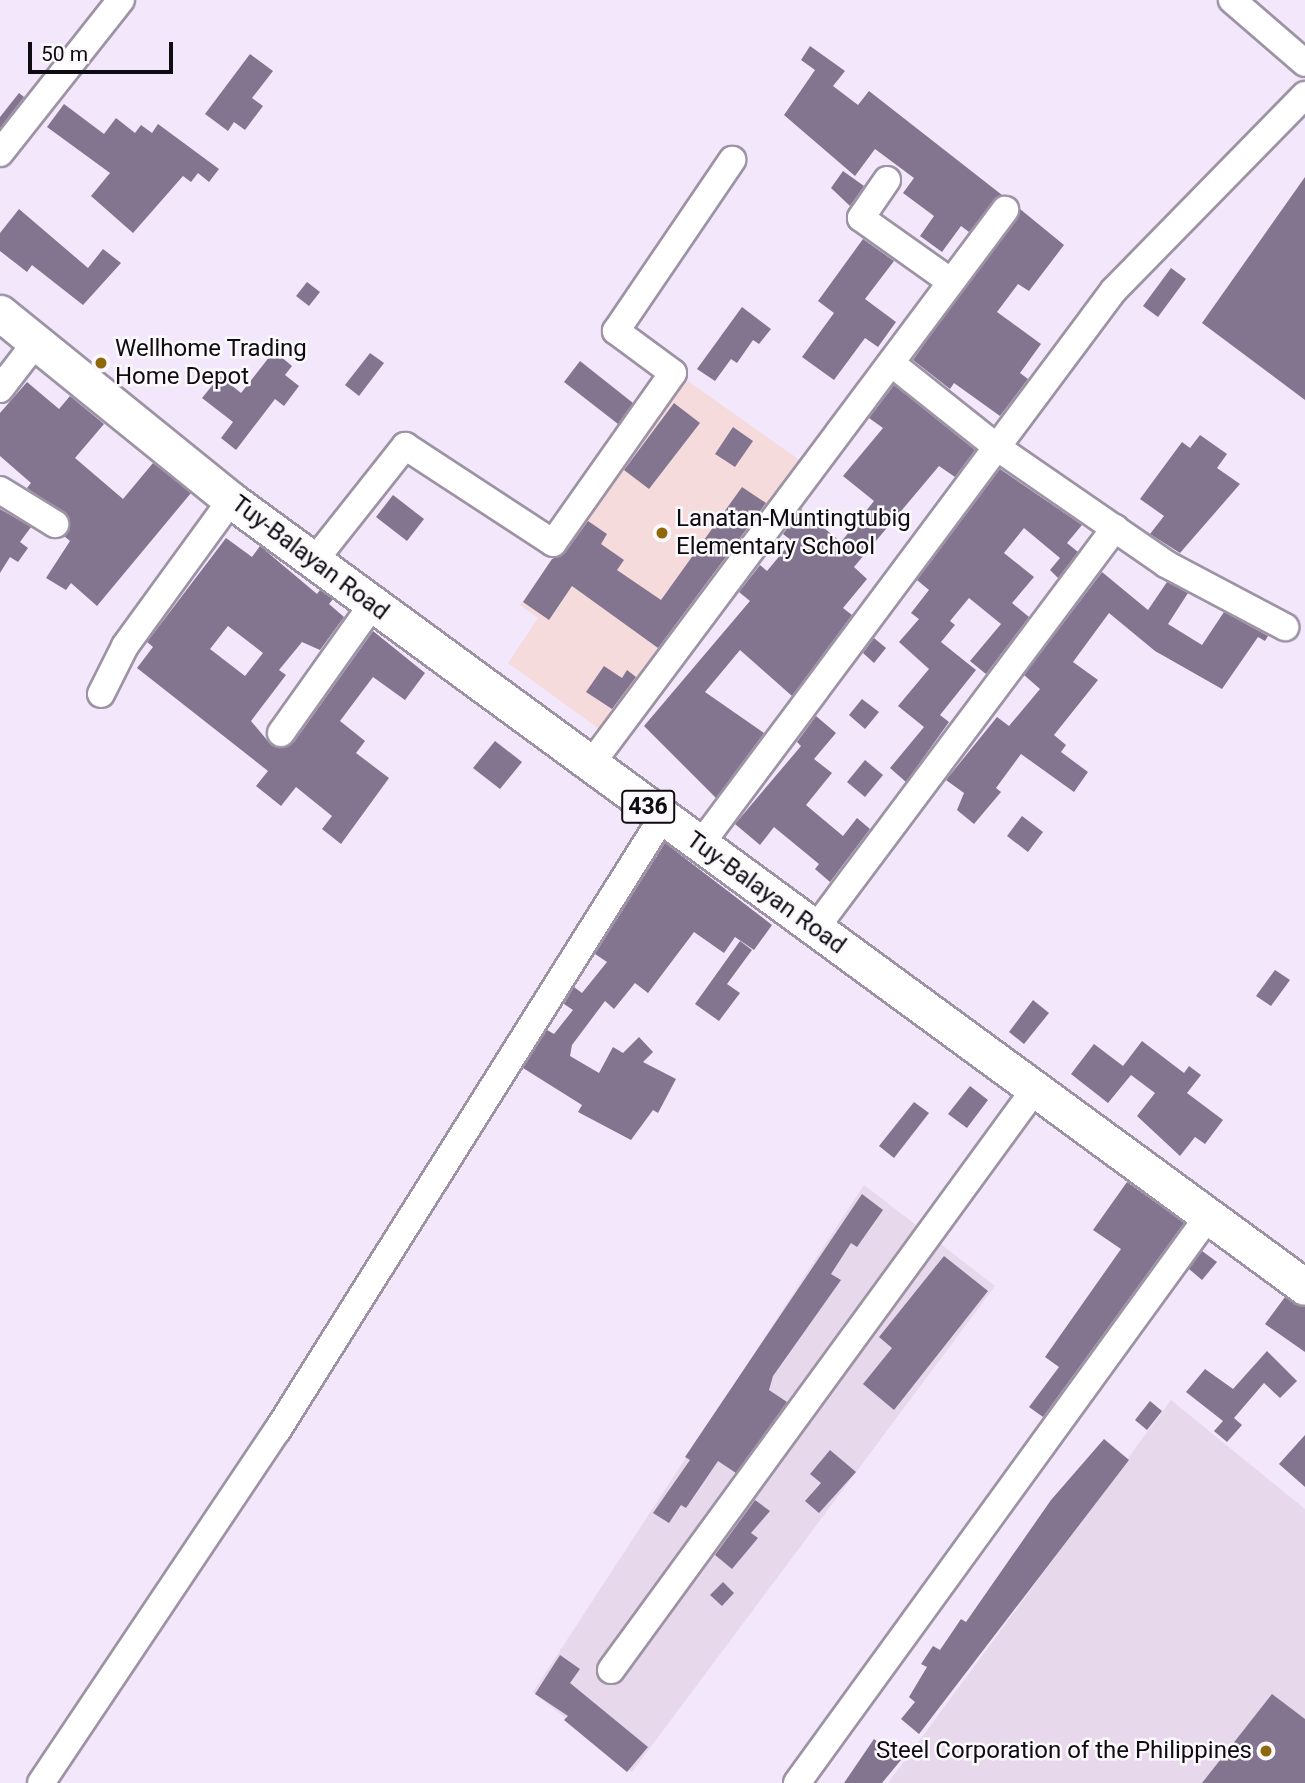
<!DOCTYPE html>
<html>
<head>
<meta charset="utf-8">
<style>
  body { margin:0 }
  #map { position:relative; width:1305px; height:1783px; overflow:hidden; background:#f2e7fb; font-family:Roboto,sans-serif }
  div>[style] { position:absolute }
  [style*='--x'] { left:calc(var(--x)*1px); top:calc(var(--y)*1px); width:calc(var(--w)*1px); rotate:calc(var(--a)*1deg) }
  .industrial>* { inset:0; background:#e8d8eb }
  .education>* { inset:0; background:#f6dbdd }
  .building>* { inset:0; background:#83758f }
  .roads { filter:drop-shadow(2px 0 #9d93a5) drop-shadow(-2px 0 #9d93a5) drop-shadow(0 2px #9d93a5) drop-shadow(0 -2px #9d93a5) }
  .minor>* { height:26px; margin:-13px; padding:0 13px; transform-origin:13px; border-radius:13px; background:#fff }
  .major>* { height:35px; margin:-17.5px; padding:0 17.5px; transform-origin:17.5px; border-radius:17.5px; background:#fff }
  .dots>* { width:19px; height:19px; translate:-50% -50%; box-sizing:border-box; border:4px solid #fbf9fc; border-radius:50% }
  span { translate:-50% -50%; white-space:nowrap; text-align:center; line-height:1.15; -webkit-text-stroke:5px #fbf9fc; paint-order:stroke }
  .shield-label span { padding:2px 5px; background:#fbf9fc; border:2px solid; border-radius:5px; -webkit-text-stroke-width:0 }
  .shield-label { font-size:23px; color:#0f0b12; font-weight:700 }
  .poi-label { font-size:24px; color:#0f0b12 }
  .left { translate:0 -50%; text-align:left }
  .right { translate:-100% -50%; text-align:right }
  .street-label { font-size:24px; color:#0f0b12 }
  .scale { position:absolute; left:28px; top:42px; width:145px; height:32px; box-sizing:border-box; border:4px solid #0f0b12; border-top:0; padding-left:9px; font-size:21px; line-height:24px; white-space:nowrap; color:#0f0b12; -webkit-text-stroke:5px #fbf9fc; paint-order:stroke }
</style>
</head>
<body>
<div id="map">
  <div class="industrial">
    <div style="clip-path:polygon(864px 1185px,995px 1286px,632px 1772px,533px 1692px)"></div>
    <div style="clip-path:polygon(1171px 1400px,1305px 1509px,1305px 1783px,888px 1783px)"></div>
  </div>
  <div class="education">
    <div style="clip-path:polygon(685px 379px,801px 461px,609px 736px,508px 663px,538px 618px,520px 605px)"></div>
  </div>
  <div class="building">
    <div style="clip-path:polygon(810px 46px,845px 71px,833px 86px,858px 105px,869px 91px,1002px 195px,969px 232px,961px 226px,942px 252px,920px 236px,934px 216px,903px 193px,914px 178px,875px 149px,855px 176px,784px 115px,815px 70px,801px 60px)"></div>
    <div style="clip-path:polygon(250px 54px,273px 71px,252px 98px,263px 106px,245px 130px,234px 122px,228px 131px,205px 114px)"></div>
    <div style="clip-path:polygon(19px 93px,24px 97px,0 128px,0 117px)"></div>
    <div style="clip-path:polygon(64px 104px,104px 134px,116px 118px,135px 133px,141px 125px,152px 133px,158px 124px,219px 169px,209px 182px,198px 173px,191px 182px,183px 176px,133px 233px,91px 196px,110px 173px,47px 127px)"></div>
    <div style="clip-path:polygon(843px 171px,864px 186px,850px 206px,831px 188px)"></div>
    <div style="clip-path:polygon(1305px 177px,1305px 400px,1202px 323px)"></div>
    <div style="clip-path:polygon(19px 209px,88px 268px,103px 249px,121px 263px,83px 305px,32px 265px,27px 272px,0 251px,0 233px)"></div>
    <div style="clip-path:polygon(1020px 209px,1064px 245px,1029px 291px,1018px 284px,997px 312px,1041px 344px,1020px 373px,1028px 379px,1000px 416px,954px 383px,950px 389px,913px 360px)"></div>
    <div style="clip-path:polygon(863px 239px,894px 261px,865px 299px,896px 322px,878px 347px,865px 338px,834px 380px,802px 357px,834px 313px,818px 301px)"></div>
    <div style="clip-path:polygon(1171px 268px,1186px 279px,1158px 317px,1143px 306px)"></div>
    <div style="clip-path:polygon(307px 282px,320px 292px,309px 306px,296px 296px)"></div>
    <div style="clip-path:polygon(742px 307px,771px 329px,759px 344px,753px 340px,737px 363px,731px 359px,715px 381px,697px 369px)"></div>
    <div style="clip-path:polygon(274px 351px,292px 366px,285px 375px,299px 386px,284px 406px,275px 399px,236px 450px,221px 438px,233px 422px,202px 398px,220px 376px,241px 393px)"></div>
    <div style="clip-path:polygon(370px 353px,384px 363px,359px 396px,345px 385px)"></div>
    <div style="clip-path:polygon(580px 361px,633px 403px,618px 424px,564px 382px)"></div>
    <div style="clip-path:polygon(27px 382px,59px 409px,70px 396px,104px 424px,75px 458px,123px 499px,153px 463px,191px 493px,97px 606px,71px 583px,66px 590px,46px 578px,70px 541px,64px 536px,69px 517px,27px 488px,31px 483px,0 456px,0 413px)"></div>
    <div style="clip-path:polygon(894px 385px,975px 450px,955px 477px,939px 466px,854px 567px,867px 579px,843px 608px,852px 615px,792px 696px,740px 650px,705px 692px,764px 733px,716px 798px,644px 726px,750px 601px,739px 592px,760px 565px,767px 571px,792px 541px,783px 534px,801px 509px,841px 542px,874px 501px,843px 476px,883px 428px,869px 418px)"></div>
    <div style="clip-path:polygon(674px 403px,700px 423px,649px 489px,624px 470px)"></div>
    <div style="clip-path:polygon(733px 427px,753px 441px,735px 467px,715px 454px)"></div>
    <div style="clip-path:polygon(1200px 435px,1227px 454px,1217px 468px,1240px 484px,1180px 553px,1150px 534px,1164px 516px,1140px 499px,1182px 442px,1190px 448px)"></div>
    <div style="clip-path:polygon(1000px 469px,1082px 525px,1067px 543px,1078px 552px,1058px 578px,1050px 570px,1060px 558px,1024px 528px,1004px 553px,1034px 577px,1012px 603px,1029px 617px,986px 674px,970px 661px,1001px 624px,969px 598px,950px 621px,955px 625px,941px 642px,976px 670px,940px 715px,949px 722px,906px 782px,890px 768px,924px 727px,898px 706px,929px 669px,899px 642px,919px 619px,911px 613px,929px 590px,917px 580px)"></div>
    <div style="clip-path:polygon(742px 487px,766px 503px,658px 648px,572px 586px,549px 620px,523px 602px,552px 559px,565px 553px,588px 521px,607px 534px,601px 544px,624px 560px,617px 570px,661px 600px)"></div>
    <div style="clip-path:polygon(393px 495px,424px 519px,407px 541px,376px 517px)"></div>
    <div style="clip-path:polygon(0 509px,31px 527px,20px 542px,28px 548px,18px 562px,10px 557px,0 573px)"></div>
    <div style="clip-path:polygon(evenodd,226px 538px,252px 557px,260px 546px,317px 594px,320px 590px,333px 599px,329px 604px,344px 617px,320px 650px,302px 642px,279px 670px,286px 675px,251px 721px,272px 746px,294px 742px,373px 631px,425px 673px,405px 700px,373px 677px,340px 721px,365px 741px,356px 753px,389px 778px,341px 844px,322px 829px,332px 816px,296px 787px,281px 806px,256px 786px,268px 771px,137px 668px,153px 647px,147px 642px,226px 538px,228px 626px,263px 653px,245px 676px,210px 649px,228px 626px)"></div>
    <div style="clip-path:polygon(1102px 572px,1148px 610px,1167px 582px,1188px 593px,1168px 624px,1202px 645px,1224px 612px,1268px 636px,1265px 641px,1258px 637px,1222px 689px,1155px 651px,1109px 613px,1073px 662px,1098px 680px,1054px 735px,1066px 745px,1061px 752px,1088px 772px,1074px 792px,1021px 754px,996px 788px,1001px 792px,974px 824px,957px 810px,964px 793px,946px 780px,997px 717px,1009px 726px,1040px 689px,1024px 675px)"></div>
    <div style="clip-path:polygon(874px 638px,886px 648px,874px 663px,863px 653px)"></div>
    <div style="clip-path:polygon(604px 666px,622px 678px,627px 670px,636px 677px,612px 709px,586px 692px)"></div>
    <div style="clip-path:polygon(862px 699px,879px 712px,865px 729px,849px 715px)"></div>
    <div style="clip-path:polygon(816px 716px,836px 733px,814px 759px,832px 773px,806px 805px,843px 836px,857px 818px,870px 829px,830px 882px,815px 869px,819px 864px,774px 827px,760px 845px,735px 824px,801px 746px,797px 742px)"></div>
    <div style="clip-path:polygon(495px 741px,522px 762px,500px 789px,473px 768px)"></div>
    <div style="clip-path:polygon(865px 760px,883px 775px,865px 797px,847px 782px)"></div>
    <div style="clip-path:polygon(1022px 816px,1043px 832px,1028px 852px,1007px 836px)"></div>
    <div style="clip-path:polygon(665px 843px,772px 925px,754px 950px,735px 937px,724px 953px,694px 932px,648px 993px,635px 983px,614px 1009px,605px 1001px,572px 1045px,570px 1056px,599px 1073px,613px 1047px,623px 1053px,639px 1037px,653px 1052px,643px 1062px,676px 1079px,658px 1113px,653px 1110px,631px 1140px,578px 1112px,582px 1105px,523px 1068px,547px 1030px,554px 1034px,573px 1010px,564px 1004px,574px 987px,582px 993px,607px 962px,595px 954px)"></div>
    <div style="clip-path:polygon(740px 941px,752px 950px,727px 984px,740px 993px,719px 1021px,695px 1004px)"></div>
    <div style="clip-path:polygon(1275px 970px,1290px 980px,1271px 1006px,1256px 996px)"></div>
    <div style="clip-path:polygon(1033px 1000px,1049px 1013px,1024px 1044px,1009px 1032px)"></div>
    <div style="clip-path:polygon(1142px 1041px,1184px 1073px,1189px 1066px,1201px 1075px,1187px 1093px,1223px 1120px,1205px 1144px,1195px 1137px,1180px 1156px,1137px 1116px,1155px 1093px,1131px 1075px,1108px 1103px,1071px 1074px,1094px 1044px,1123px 1066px)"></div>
    <div style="clip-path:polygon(970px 1086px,988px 1100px,967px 1128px,948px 1114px)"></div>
    <div style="clip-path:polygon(914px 1102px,929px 1113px,894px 1158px,879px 1146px)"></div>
    <div style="clip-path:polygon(1127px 1182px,1184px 1223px,1043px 1417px,1029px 1407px,1059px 1367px,1045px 1357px,1121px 1249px,1093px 1230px)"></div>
    <div style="clip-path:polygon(862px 1194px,883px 1210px,857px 1247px,851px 1243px,831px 1274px,841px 1280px,773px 1376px,769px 1390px,787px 1402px,736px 1473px,718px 1461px,686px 1508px,681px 1505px,669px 1523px,653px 1513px,690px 1460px,685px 1457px)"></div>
    <div style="clip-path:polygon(1202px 1251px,1217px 1262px,1202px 1280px,1189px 1269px)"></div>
    <div style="clip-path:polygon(944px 1256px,988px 1291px,894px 1410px,863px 1384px,892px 1348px,879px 1337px)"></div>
    <div style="clip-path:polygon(1285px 1297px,1305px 1307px,1305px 1352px,1265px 1324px)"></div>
    <div style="clip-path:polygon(1267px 1351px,1297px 1381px,1280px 1398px,1264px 1383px,1234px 1418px,1242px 1425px,1227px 1442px,1214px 1431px,1223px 1421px,1186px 1392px,1205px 1369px,1233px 1389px)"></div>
    <div style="clip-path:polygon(1150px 1401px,1162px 1411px,1147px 1430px,1135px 1420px)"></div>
    <div style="clip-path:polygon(1305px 1435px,1305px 1487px,1279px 1464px)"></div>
    <div style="clip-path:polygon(1104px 1439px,1129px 1460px,919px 1734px,901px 1719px,915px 1702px,909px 1697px,927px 1667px,921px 1664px,933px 1646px,940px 1650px,961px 1619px,966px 1622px,1051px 1500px)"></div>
    <div style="clip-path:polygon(830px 1450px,856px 1472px,819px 1513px,805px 1501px,821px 1483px,810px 1474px)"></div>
    <div style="clip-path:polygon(755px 1500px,770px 1511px,751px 1533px,758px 1538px,732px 1569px,715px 1555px)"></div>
    <div style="clip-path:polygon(723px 1582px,734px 1593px,722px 1606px,710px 1595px)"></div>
    <div style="clip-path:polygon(560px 1655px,580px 1669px,570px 1683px,648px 1747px,627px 1772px,564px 1720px,568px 1716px,535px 1694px)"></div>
    <div style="clip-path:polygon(1272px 1694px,1305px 1719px,1305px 1783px,1202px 1783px)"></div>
    <div style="clip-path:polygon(874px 1739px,901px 1760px,882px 1783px,844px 1783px)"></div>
  </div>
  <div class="roads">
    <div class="minor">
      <div style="--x:1232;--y:0;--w:96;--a:40.8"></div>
      <div style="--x:0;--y:153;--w:195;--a:-51.7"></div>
      <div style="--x:887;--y:180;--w:46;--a:124.4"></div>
      <div style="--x:861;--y:218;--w:110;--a:35.4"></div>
      <div style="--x:891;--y:363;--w:137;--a:38.5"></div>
      <div style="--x:998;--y:448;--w:204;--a:34.6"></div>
      <div style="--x:1166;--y:564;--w:135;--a:27.9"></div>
      <div style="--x:0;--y:389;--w:61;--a:-52.4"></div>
      <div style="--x:0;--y:490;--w:65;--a:31.7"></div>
      <div style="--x:314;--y:561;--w:147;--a:-51.6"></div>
      <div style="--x:405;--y:446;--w:177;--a:33.2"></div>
      <div style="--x:553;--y:543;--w:208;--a:-54.8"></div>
      <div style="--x:673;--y:373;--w:71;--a:-143.6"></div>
      <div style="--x:616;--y:331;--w:207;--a:-55.8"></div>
      <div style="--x:101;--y:694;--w:54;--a:-63.4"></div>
      <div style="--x:125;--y:646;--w:180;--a:-54"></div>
      <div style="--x:281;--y:733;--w:157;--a:-54.6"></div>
      <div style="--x:591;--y:764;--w:692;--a:-53.23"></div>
      <div style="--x:700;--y:845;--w:692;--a:-53.28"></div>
      <div style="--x:1114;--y:290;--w:273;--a:-45.6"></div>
      <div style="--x:815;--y:929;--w:501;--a:-53.2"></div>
      <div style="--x:611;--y:1670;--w:719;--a:-53.88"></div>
      <div style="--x:41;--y:1783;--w:424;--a:-56.2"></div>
      <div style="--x:277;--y:1431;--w:724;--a:-57.87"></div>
      <div style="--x:797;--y:1783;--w:702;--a:-54.04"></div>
    </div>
    <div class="major">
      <div style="--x:0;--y:313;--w:297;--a:39"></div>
      <div style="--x:231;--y:500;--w:1331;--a:36.23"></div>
    </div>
  </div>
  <div class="dots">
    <div style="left:101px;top:363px;background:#8f670c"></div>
    <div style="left:662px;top:533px;background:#8f670c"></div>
    <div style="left:1266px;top:1751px;background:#8f670c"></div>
  </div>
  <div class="shield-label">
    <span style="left:648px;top:807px">436</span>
  </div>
  <div class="poi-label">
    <span class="left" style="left:115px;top:363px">Wellhome Trading<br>Home Depot</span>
    <span class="left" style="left:676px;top:533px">Lanatan-Muntingtubig<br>Elementary School</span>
    <span class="right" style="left:1252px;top:1751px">Steel Corporation of the Philippines</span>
  </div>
  <div class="street-label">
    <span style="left:310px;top:558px;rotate:37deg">Tuy-Balayan Road</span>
    <span style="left:766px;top:893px;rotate:36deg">Tuy-Balayan Road</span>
  </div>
  <div class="scale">50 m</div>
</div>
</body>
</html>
